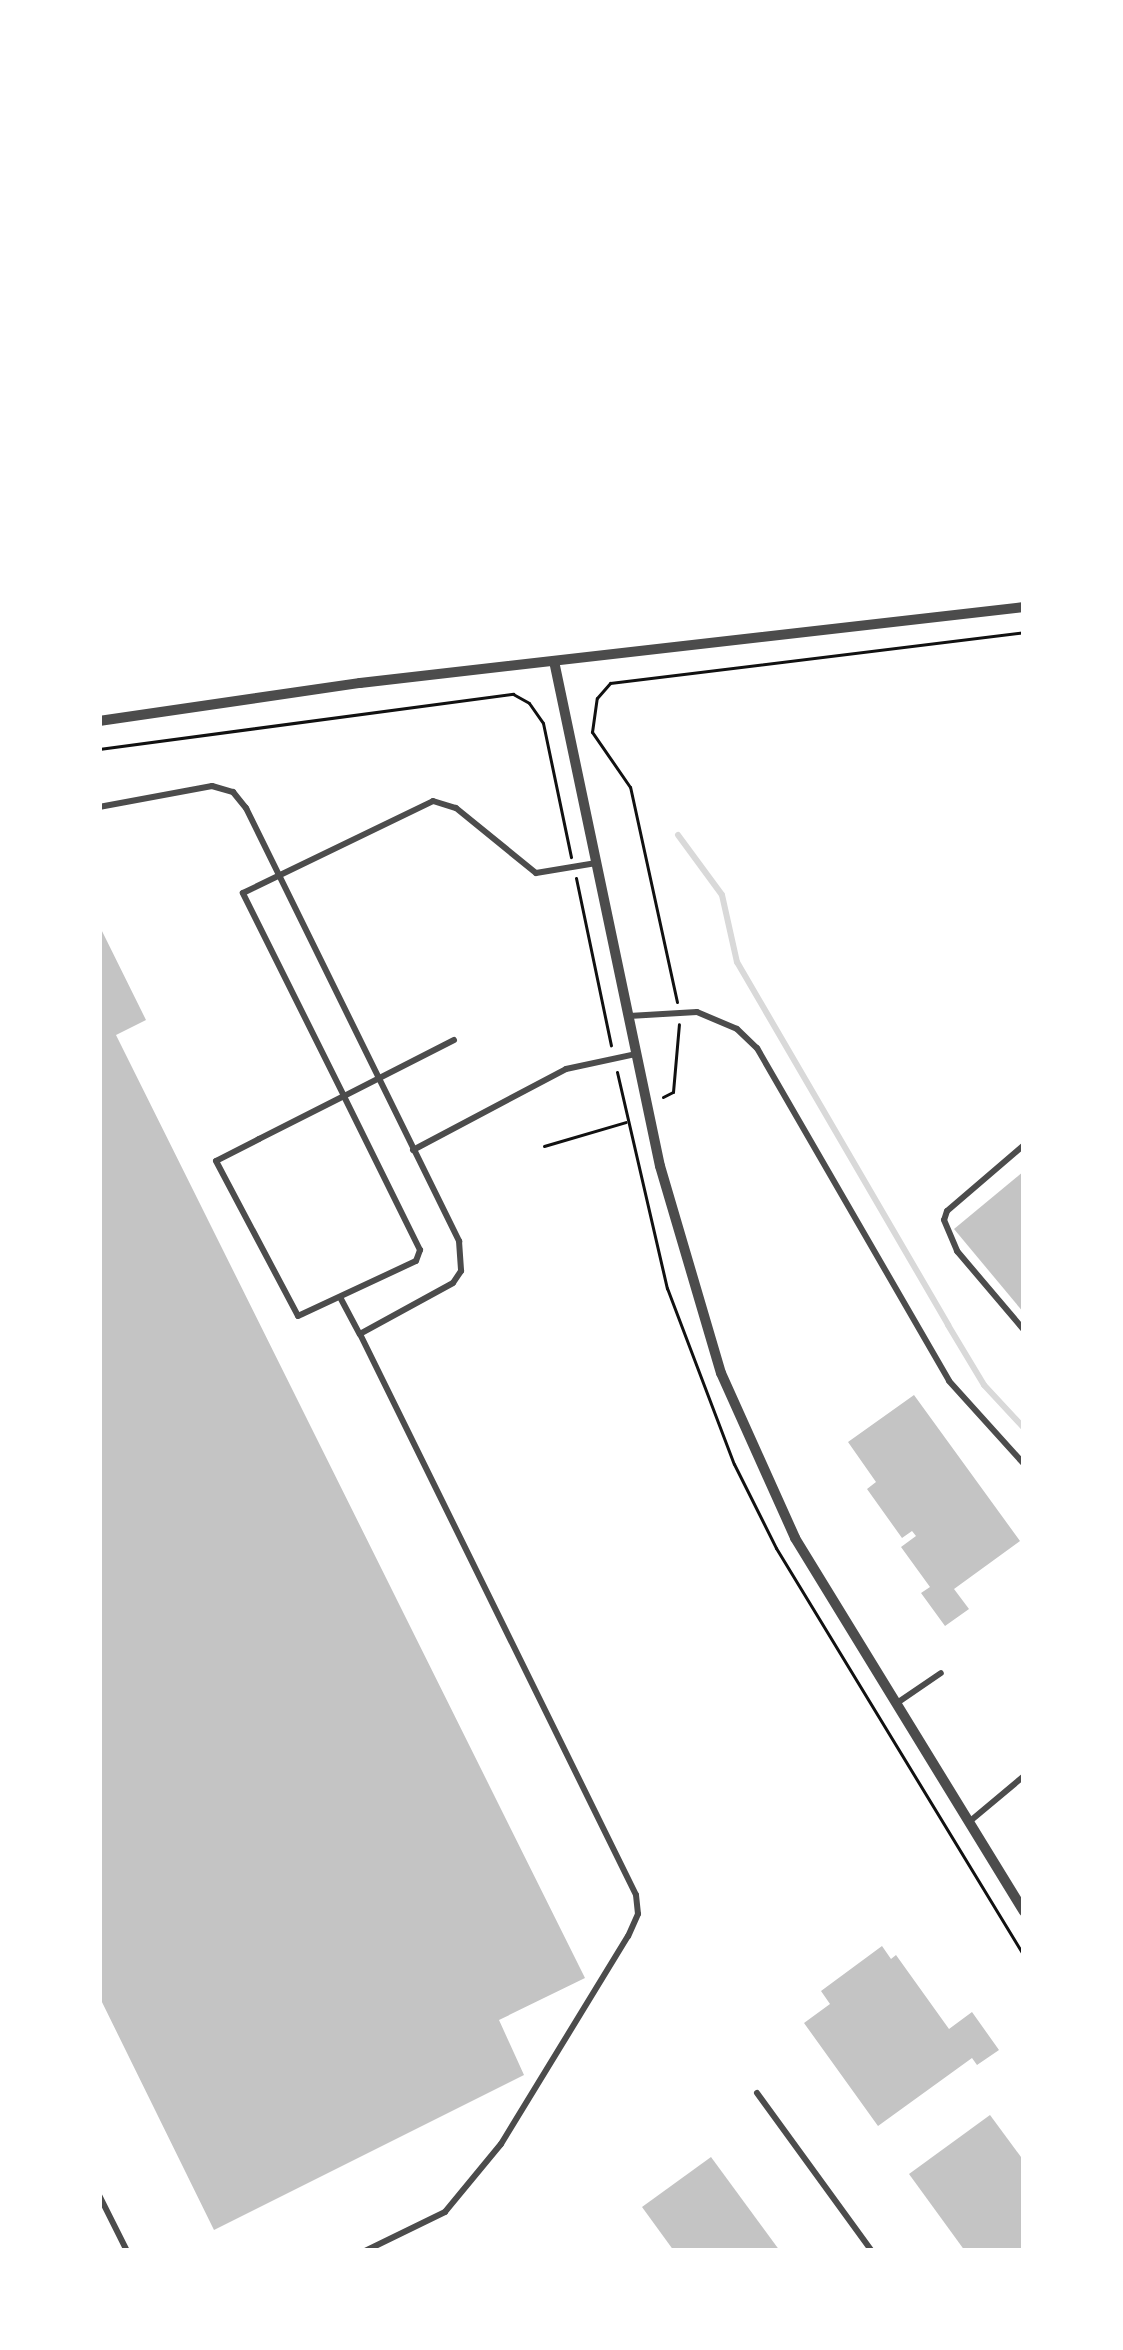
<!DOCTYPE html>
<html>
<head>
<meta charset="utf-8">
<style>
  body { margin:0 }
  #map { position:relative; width:1123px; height:2350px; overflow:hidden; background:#fff; font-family:"Exo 2",sans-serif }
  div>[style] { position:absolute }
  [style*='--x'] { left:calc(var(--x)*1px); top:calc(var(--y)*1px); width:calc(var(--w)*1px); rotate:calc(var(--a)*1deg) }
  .stream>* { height:6px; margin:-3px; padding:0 3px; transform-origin:3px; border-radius:3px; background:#d9d9d9 }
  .building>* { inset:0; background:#c4c4c4 }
  .path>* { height:3px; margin:-1.5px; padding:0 1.5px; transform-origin:1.5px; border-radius:1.5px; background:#111 }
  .service>* { height:6px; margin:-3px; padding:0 3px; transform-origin:3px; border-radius:3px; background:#4c4c4c }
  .minor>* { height:10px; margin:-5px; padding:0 5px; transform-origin:5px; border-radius:5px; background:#4c4c4c }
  span { translate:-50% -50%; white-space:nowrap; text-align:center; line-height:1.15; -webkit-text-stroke:10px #fff; paint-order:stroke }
  .frame { position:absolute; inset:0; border:102px solid #fff; pointer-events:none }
</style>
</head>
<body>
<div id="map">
  <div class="stream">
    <div style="--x:678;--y:835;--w:74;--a:53.7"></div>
    <div style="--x:722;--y:895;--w:69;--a:77.4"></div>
    <div style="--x:737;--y:962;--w:420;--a:59.8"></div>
    <div style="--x:948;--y:1325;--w:70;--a:59"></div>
    <div style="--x:984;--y:1385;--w:59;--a:47.1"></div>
  </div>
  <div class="building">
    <div style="clip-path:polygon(99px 925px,146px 1020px,116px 1035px,585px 1978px,499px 2020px,524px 2075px,214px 2230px,99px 1996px)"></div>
    <div style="clip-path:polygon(1024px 1171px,1024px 1313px,954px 1229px)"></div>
    <div style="clip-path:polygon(914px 1395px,1020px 1541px,954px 1589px,969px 1609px,945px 1626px,921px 1593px,930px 1587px,901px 1547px,916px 1536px,912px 1531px,902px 1538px,867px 1489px,876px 1482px,848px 1442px)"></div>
    <div style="clip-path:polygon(882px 1946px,891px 1959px,896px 1955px,949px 2029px,972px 2012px,999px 2050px,977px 2065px,972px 2058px,878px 2126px,804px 2023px,830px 2004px,821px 1991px)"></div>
    <div style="clip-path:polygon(990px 2115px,1024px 2161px,1024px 2251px,965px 2251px,909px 2174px)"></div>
    <div style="clip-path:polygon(711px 2157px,780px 2251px,674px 2251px,642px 2207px)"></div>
  </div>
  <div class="path">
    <div style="--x:99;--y:749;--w:418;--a:-7.6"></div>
    <div style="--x:513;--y:694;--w:18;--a:29"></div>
    <div style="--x:529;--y:703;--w:24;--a:55"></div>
    <div style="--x:543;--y:723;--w:137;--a:78.2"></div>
    <div style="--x:576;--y:878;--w:171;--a:78.2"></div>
    <div style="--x:677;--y:1002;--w:220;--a:-102.3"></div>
    <div style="--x:630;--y:787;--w:67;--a:-124.6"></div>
    <div style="--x:592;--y:732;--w:34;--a:-82"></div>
    <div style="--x:597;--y:698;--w:20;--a:-49"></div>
    <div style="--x:610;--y:683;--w:417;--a:-7"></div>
    <div style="--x:617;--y:1072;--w:222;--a:77"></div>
    <div style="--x:667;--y:1288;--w:188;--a:69.2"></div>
    <div style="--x:734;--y:1464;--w:94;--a:63.4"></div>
    <div style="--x:776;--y:1548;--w:477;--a:58.7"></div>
    <div style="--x:663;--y:1097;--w:11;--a:-27"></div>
    <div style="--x:673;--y:1092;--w:68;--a:-85"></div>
    <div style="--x:544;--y:1146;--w:85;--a:-16.3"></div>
  </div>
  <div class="service">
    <div style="--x:99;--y:807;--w:115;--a:-10.5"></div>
    <div style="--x:212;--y:786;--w:22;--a:16"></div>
    <div style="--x:233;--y:792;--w:21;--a:51"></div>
    <div style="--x:246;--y:808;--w:483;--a:63.8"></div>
    <div style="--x:459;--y:1241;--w:30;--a:86"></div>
    <div style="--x:461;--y:1271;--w:14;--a:124"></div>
    <div style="--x:453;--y:1283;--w:106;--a:151.3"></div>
    <div style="--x:360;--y:1334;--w:625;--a:63.8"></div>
    <div style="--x:636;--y:1895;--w:19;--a:84"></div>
    <div style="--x:638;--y:1914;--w:24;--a:114"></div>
    <div style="--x:628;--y:1936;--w:244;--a:121.4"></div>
    <div style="--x:501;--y:2144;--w:88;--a:129.5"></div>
    <div style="--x:445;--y:2212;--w:89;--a:154"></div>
    <div style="--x:629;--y:1016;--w:68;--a:-3.4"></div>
    <div style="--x:697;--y:1012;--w:43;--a:23"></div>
    <div style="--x:737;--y:1029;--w:28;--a:44"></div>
    <div style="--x:757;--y:1048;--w:384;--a:60"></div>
    <div style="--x:949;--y:1381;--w:112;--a:47.9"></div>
    <div style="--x:454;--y:1040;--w:123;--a:153"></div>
    <div style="--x:344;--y:1096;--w:95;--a:153.2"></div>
    <div style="--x:259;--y:1139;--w:48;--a:152.9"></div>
    <div style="--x:216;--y:1161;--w:175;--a:62.1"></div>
    <div style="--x:298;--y:1316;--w:130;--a:-25"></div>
    <div style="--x:416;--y:1261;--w:12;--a:-70"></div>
    <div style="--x:420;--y:1250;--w:172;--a:-116.3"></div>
    <div style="--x:344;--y:1096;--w:227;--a:-116.5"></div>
    <div style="--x:243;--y:893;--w:211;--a:-25.8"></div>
    <div style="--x:433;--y:801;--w:24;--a:17"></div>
    <div style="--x:456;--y:808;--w:103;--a:39.1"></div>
    <div style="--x:536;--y:873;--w:61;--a:-9.5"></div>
    <div style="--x:1024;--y:1145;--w:101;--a:139.4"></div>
    <div style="--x:947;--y:1211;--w:9;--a:108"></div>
    <div style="--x:944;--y:1220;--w:34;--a:67"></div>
    <div style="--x:957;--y:1251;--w:104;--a:49.7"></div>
    <div style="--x:413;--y:1150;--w:173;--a:-27.9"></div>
    <div style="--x:566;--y:1069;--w:72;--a:-12.1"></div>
    <div style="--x:341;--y:1299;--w:40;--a:62"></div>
    <div style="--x:897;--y:1703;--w:53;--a:-34.3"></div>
    <div style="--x:969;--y:1822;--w:72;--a:-39.9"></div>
    <div style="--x:757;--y:2093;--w:195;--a:54"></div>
    <div style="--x:99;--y:2195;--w:63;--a:63.4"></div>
  </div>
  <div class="minor">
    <div style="--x:554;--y:661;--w:516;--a:78.15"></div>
    <div style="--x:660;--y:1166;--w:216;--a:73.6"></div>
    <div style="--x:721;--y:1373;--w:181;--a:65.8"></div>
    <div style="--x:795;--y:1538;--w:438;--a:58.5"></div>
    <div style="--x:99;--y:721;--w:264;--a:-8.3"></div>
    <div style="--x:360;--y:683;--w:668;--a:-6.53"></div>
  </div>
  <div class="frame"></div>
</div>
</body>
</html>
